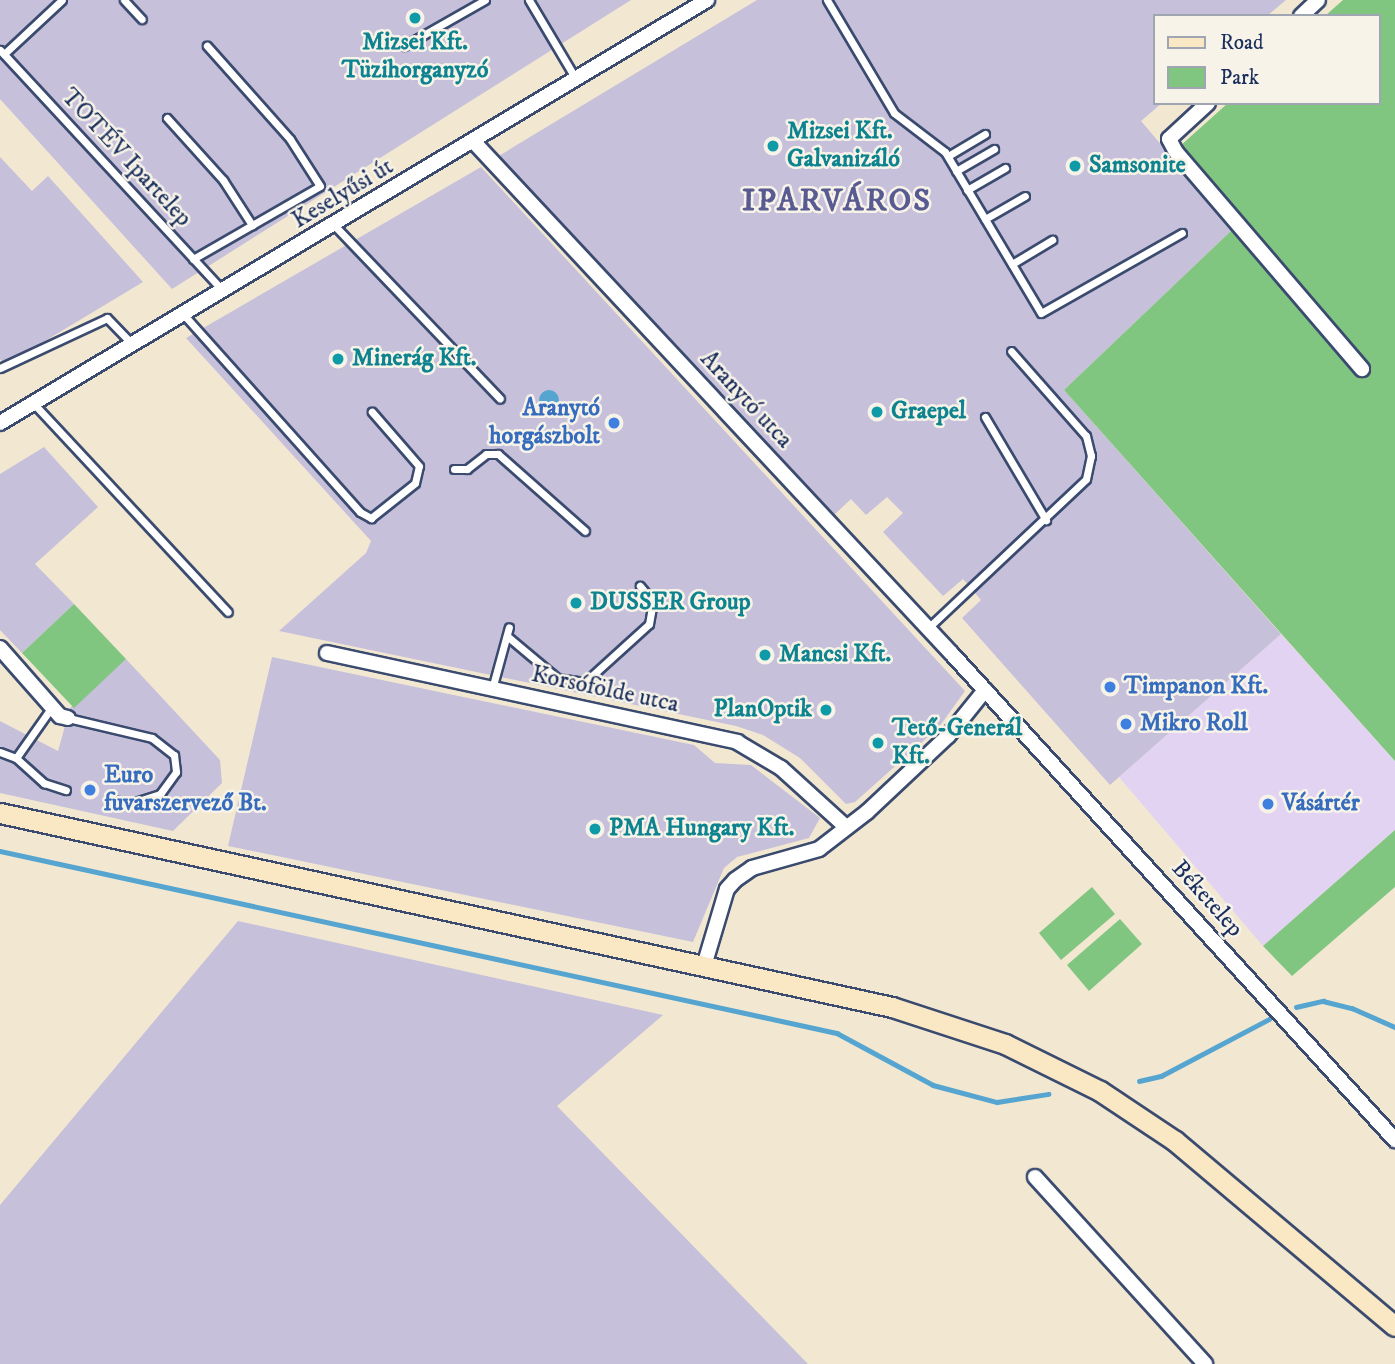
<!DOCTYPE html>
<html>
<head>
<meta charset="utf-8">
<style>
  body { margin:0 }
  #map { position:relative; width:1395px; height:1364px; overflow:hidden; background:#f2e8d1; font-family:"IM FELL DW Pica",serif }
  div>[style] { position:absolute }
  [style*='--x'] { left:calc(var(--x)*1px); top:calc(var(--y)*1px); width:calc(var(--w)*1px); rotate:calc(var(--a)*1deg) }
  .built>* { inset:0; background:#e3d3f2 }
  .industrial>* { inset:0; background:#c6c0da }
  .green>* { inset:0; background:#80c580 }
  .water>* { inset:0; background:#56a5d0 }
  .round { border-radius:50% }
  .stream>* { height:4.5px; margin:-2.25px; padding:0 2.25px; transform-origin:2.25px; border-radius:2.25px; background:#56a5d0 }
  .roads { filter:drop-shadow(2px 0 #3b4b6f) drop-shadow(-2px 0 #3b4b6f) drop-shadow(0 2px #3b4b6f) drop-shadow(0 -2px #3b4b6f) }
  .lane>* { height:7px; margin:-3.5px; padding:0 3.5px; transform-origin:3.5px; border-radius:3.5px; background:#fff }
  .street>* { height:14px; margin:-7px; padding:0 7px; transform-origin:7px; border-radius:7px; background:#fff }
  .secondary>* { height:19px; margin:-9.5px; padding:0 9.5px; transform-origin:9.5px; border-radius:9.5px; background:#fae7c3 }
  .dots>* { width:19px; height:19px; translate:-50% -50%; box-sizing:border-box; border:4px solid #f7f3e8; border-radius:50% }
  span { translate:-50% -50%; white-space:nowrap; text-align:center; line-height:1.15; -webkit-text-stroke:5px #f7f3e8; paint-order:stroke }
  .culture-label { font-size:24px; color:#0d838f; font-weight:700 }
  .left { translate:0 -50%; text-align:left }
  .right { translate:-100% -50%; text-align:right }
  .street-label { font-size:24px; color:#1b2f5e }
  .shop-label { font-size:24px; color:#366cbe; font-weight:700 }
  .district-label { font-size:32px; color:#585a92; font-weight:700; letter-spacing:2px }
  .legend { position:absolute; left:1153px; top:14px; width:228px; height:91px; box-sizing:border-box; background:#f7f3e8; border:2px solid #9fa5b1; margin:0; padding:9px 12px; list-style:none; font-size:21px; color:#1b2f5e }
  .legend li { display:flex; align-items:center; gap:14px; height:35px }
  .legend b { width:35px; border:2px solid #9fa5b1 }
</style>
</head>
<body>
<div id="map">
  <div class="built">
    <div style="clip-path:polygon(1281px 634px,1395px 761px,1395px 830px,1263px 946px,1119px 777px)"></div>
  </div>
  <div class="industrial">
    <div style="clip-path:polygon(0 0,631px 0,172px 289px,0 99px)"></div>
    <div style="clip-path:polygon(757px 0,1286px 0,1267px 16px,1155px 16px,1155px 103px,1162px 103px,1141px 121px,1233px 229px,1064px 390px,1281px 634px,1110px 785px,962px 618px,981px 600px,963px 579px,943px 596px,883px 532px,903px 513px,887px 497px,866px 515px,851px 499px,834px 515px,497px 157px)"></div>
    <div style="clip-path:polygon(0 157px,32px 191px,48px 176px,143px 282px,5px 365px,0 359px)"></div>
    <div style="clip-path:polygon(481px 167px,965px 691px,939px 727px,855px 802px,846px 804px,800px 758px,763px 735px,736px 726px,279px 631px,366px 553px,371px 541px,186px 338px)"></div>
    <div style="clip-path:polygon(44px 447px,98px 507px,35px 564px,74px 604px,22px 653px,0 630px,0 474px)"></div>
    <div style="clip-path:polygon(272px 657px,694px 745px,715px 763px,751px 765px,820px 818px,809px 838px,737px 857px,724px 868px,693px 942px,228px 846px)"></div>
    <div style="clip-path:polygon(126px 659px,220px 760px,222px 783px,173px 831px,0 793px,0 721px,58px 751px,70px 708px)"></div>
    <div style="clip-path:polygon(238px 921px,663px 1015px,557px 1106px,808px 1364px,0 1364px,0 1205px)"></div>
  </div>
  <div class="green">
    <div style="clip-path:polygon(1343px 0,1395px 0,1395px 761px,1064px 390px,1233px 229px,1169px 156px,1228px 103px,1379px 103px,1379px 16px,1325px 16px)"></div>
    <div style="clip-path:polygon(74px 604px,126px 659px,74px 708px,22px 653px)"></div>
    <div style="clip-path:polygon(1395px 830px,1395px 887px,1292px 976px,1263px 946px)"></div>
    <div style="clip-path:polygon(1092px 887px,1115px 914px,1061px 960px,1039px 933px)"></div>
    <div style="clip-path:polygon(1120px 919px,1142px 944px,1089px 991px,1067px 965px)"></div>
  </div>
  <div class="water">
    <div class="round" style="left:539px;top:390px;width:20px;height:20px"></div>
  </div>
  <div class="stream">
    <div style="--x:0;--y:851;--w:857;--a:12.27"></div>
    <div style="--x:837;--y:1033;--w:109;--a:28.4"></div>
    <div style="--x:933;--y:1085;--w:66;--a:14.9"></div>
    <div style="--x:997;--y:1102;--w:52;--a:-8.9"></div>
    <div style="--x:1296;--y:1007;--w:28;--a:-13"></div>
    <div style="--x:1323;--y:1001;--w:30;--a:14"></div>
    <div style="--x:1352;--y:1008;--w:47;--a:23.8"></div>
    <div style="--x:1139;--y:1081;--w:23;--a:-13"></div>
    <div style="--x:1161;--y:1076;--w:122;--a:-27.8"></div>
  </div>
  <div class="roads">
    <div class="lane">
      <div style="--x:124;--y:0;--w:26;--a:47"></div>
      <div style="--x:529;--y:0;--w:92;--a:59.3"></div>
      <div style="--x:827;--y:0;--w:131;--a:59.3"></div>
      <div style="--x:894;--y:113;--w:64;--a:37.4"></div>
      <div style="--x:945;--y:152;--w:187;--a:59.2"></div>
      <div style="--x:1041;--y:313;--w:162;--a:-29.6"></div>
      <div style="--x:404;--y:46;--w:93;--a:-29.6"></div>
      <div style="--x:0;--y:50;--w:328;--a:47.2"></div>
      <div style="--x:4;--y:54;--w:79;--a:-43"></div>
      <div style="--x:167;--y:118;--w:84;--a:47.9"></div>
      <div style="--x:223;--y:180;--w:54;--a:57.2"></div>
      <div style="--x:948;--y:156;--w:43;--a:-30.7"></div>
      <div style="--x:956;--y:171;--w:44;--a:-30.1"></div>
      <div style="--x:967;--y:190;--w:44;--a:-30.1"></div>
      <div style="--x:985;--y:219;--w:46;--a:-29.9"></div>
      <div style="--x:334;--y:225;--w:240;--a:46.3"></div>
      <div style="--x:193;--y:259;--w:146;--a:-29.9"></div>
      <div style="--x:320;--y:186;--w:56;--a:-122.6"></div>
      <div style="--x:290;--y:139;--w:125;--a:-131.7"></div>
      <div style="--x:1012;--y:264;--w:47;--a:-31"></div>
      <div style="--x:184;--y:315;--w:264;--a:48.2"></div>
      <div style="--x:360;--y:512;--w:13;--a:29"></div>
      <div style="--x:371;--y:518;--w:56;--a:-38.5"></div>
      <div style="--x:415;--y:483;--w:17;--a:-77"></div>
      <div style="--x:419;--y:466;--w:72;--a:-131"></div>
      <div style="--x:0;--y:368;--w:118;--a:-25"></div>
      <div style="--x:107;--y:318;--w:37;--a:46"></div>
      <div style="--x:34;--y:404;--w:284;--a:47"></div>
      <div style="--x:985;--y:417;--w:120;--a:59.4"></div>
      <div style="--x:454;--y:469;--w:13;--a:0"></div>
      <div style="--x:467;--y:469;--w:24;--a:-38"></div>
      <div style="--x:486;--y:454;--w:12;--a:0"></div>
      <div style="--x:498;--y:454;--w:116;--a:41.5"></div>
      <div style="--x:928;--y:628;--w:217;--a:-43.3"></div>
      <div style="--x:1086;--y:479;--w:24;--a:-78"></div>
      <div style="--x:1091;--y:456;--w:21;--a:-104"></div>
      <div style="--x:1086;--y:436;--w:113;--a:-131.4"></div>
      <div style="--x:507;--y:636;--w:65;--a:40"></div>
      <div style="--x:557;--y:678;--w:28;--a:8"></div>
      <div style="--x:585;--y:682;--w:86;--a:-42.2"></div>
      <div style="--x:649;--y:624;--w:22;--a:-80"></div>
      <div style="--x:653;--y:602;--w:21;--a:-129"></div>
      <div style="--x:492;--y:689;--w:64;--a:-74.7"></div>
      <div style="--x:68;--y:718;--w:86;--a:13.4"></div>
      <div style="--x:152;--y:738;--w:28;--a:38"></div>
      <div style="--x:174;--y:755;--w:17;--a:83"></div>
      <div style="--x:176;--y:772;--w:27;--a:126"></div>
      <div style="--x:160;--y:794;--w:28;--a:162"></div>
      <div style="--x:133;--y:803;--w:22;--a:-172"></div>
      <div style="--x:0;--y:752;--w:17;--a:21"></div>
      <div style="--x:16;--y:758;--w:38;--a:42"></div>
      <div style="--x:44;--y:783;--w:23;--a:18"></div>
      <div style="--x:16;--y:758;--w:62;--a:-54.8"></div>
    </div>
    <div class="street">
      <div style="--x:1301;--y:16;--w:23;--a:-43"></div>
      <div style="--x:1208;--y:103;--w:53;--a:137.3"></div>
      <div style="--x:1169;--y:139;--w:15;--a:62"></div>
      <div style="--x:1176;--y:152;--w:286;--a:49.4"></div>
      <div style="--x:474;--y:142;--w:700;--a:46.97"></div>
      <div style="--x:952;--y:654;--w:658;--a:47.65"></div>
      <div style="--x:0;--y:423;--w:824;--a:-30.89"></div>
      <div style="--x:0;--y:648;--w:91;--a:48.6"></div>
      <div style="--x:60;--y:716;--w:8;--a:14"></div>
      <div style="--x:327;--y:653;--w:420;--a:12.2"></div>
      <div style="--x:737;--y:742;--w:51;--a:30.6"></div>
      <div style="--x:781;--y:768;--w:88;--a:42.2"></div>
      <div style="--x:704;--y:966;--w:80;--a:-73.4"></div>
      <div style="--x:727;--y:889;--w:12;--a:-48"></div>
      <div style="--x:735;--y:880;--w:21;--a:-35"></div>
      <div style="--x:752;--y:868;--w:70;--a:-15.8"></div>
      <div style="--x:819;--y:849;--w:61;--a:-37.6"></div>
      <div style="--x:867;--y:812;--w:111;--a:-43.2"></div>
      <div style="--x:948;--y:736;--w:59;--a:-51.2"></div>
      <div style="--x:1035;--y:1177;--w:253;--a:47.7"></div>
    </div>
    <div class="secondary">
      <div style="--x:0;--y:813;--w:913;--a:12.27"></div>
      <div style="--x:892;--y:1007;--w:119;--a:18.1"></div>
      <div style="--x:1005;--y:1044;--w:106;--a:26.3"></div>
      <div style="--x:1100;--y:1091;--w:90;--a:33.7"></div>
      <div style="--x:1175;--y:1141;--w:287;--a:40.1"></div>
    </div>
  </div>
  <div class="dots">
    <div style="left:415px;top:18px;background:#0f9aa8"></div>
    <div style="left:773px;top:146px;background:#0f9aa8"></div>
    <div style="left:1075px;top:166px;background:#0f9aa8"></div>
    <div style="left:338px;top:359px;background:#0f9aa8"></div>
    <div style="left:877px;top:412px;background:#0f9aa8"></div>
    <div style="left:614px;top:423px;background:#3f7fe0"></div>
    <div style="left:576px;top:603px;background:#0f9aa8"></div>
    <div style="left:765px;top:655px;background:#0f9aa8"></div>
    <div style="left:1110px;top:687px;background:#3f7fe0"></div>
    <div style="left:826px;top:710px;background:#0f9aa8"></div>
    <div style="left:1126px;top:724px;background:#3f7fe0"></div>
    <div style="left:878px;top:743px;background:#0f9aa8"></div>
    <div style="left:90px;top:790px;background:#3f7fe0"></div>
    <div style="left:1268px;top:804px;background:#3f7fe0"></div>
    <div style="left:595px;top:829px;background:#0f9aa8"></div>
  </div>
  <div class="culture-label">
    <span style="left:415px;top:57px">Mizsei Kft.<br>Tüzihorganyzó</span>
    <span class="left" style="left:787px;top:146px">Mizsei Kft.<br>Galvanizáló</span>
    <span class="left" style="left:1089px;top:166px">Samsonite</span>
    <span class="left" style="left:352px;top:359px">Minerág Kft.</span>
    <span class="left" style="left:891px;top:412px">Graepel</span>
    <span class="left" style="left:590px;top:603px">DUSSER Group</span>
    <span class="left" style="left:779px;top:655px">Mancsi Kft.</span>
    <span class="right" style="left:812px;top:710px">PlanOptik</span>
    <span class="left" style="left:892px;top:743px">Tető-Generál<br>Kft.</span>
    <span class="left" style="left:609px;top:829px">PMA Hungary Kft.</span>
  </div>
  <div class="street-label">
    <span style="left:126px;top:158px;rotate:47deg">TOTÉV Ipartelep</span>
    <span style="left:343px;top:194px;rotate:-31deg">Keselyűsi út</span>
    <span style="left:746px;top:400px;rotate:47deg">Aranytó utca</span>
    <span style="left:605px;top:690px;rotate:12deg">Korsófölde utca</span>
    <span style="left:1207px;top:899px;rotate:48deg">Béketelep</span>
  </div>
  <div class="shop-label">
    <span class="right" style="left:600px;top:423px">Aranytó<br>horgászbolt</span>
    <span class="left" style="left:1124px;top:687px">Timpanon Kft.</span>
    <span class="left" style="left:1140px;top:724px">Mikro Roll</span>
    <span class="left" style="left:104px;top:790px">Euro<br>fuvarszervező Bt.</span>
    <span class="left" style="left:1282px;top:804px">Vásártér</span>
  </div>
  <div class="district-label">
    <span style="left:837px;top:201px">IPARVÁROS</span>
  </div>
  <ul class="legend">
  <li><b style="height:9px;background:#fae7c3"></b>Road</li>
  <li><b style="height:19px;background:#80c580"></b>Park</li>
  </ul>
</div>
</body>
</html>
